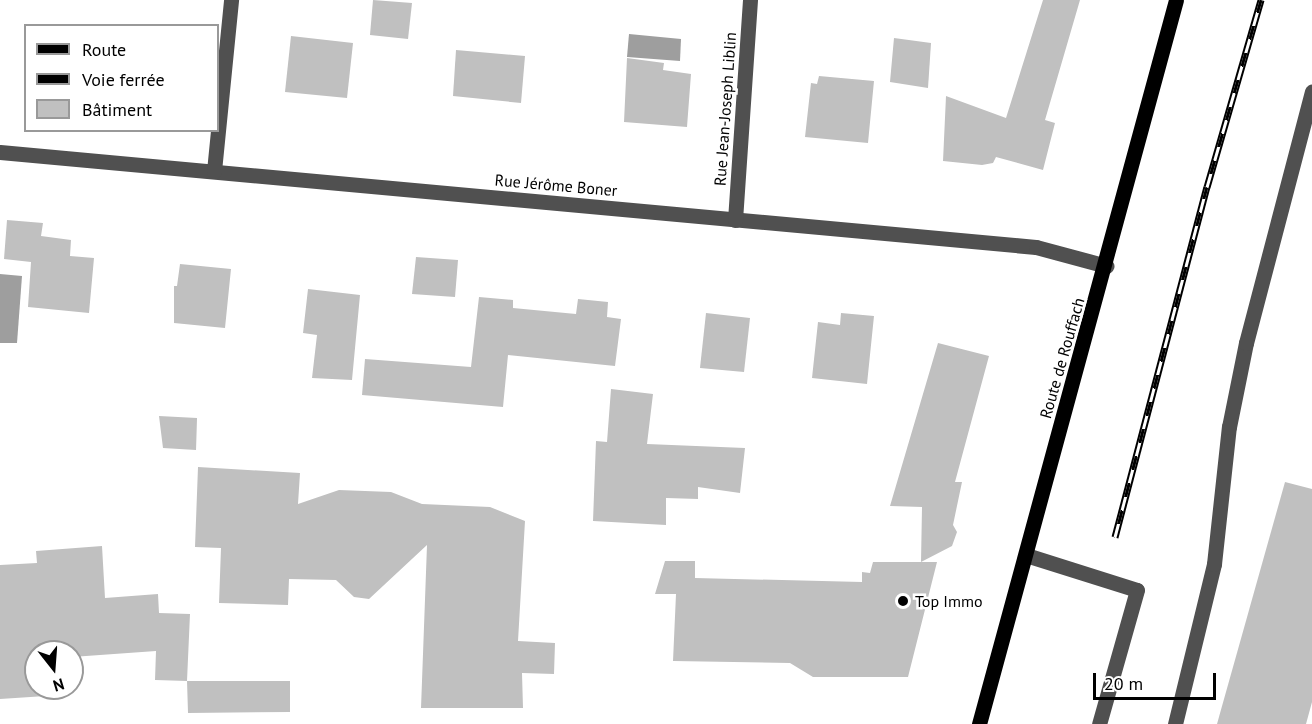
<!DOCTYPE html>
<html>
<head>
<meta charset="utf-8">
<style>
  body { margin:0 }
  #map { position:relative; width:1312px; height:724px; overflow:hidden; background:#fff; font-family:"PT Sans",sans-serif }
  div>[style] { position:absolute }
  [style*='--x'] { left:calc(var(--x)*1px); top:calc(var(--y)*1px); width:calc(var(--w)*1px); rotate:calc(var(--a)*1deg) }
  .water>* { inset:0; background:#9e9e9e }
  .building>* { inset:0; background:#c0c0c0 }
  .minor>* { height:15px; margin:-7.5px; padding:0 7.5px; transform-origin:7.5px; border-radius:7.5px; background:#505050 }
  .major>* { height:15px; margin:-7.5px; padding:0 7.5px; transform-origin:7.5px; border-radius:7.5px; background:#000 }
  .rail>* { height:7px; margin-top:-3.5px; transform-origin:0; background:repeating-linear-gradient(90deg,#fff 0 14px,#000 0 28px); box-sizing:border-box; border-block:2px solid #000 }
  .dots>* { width:16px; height:16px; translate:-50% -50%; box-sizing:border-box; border:3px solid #fff; border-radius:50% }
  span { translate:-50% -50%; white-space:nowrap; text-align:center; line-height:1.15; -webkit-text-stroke:5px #fff; paint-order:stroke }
  .street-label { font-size:16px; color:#000 }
  .poi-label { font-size:16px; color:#000 }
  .left { translate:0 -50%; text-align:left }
  .legend { position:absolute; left:24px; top:24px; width:195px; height:108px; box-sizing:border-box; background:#fff; border:2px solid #999; margin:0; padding:8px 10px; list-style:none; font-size:18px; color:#000 }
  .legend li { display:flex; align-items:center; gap:12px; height:30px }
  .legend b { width:30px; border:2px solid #999 }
  .north { position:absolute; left:24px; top:640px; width:60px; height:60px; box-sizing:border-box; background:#fff; border:2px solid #999; border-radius:50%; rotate:163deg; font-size:16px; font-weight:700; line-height:24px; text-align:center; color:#000 }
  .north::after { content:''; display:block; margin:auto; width:21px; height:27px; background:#000; clip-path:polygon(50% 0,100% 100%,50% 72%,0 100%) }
  .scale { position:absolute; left:1093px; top:673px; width:123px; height:27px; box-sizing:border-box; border:3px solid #000; border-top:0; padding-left:8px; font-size:18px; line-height:21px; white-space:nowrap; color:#000; -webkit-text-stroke:4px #fff; paint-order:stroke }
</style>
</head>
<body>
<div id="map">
  <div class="water">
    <div style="clip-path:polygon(629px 34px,681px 39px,680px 61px,627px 57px)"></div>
    <div style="clip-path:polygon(0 274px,22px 276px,17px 343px,0 343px)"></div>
  </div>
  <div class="building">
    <div style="clip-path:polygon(373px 0,412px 3px,408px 39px,370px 35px)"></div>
    <div style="clip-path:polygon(1043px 0,1080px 0,1045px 120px,1055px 123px,1043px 170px,996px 157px,993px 163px,982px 165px,943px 161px,946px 96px,1006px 118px)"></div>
    <div style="clip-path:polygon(291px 36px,353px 43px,347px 98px,285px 92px)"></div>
    <div style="clip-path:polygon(894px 38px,931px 43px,928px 88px,890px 82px)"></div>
    <div style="clip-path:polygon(456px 50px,525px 56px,521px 103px,453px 96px)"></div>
    <div style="clip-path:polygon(627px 58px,664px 63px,663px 70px,691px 74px,687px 127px,624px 122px)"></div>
    <div style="clip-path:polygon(819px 76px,874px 81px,868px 143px,805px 137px,811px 83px,817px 84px)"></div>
    <div style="clip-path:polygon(7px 220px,43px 223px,41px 236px,71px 240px,70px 256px,94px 258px,89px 313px,28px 307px,31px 262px,4px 259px)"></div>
    <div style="clip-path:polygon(416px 257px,458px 260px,455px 297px,412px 294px)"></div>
    <div style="clip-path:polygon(180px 264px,231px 269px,225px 328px,174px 323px,174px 286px,177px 286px)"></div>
    <div style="clip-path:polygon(308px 289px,360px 295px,352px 380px,312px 378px,317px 335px,303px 333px)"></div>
    <div style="clip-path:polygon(479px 297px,513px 300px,513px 308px,576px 314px,578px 299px,608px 302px,607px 317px,621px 319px,615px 366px,508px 355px,503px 407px,362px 395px,365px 359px,471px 367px)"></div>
    <div style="clip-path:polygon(706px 313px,750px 318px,744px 372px,700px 368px)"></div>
    <div style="clip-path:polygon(841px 313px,874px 316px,867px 384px,812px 378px,818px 322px,840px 325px)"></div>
    <div style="clip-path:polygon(938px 343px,989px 356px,955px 482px,962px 482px,953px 525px,957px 532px,952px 546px,921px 562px,937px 562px,908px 677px,813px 677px,790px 663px,673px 661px,676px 594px,655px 594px,665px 561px,695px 561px,695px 578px,862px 582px,862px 572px,870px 573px,873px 562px,921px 562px,922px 507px,890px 506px)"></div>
    <div style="clip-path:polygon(611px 389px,653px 394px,647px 444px,745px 448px,740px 493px,698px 487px,698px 499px,666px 498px,666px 525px,593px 521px,596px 441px,607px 442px)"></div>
    <div style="clip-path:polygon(159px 416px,197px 418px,196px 450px,163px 448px)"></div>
    <div style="clip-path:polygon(198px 467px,300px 473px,298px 504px,339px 490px,391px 492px,422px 504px,490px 507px,525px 521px,518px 641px,555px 643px,554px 674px,522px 673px,523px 708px,421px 708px,427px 545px,369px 599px,354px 597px,336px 580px,289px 579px,288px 605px,219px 603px,221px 548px,195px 547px)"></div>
    <div style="clip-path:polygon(1285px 482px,1312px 489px,1312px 702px,1306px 724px,1217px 724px)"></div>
    <div style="clip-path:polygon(102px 546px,105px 598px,158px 594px,159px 613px,190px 614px,187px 681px,155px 680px,156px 651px,72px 657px,72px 652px,36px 652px,36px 688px,60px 688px,61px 695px,0 699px,0 565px,37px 563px,36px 551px)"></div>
    <div style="clip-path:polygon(187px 681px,290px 681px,290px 712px,188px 713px)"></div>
  </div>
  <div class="minor">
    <div style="--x:0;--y:152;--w:1040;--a:5.24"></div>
    <div style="--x:1036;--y:247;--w:73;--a:15"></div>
    <div style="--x:214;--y:171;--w:172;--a:-84.3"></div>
    <div style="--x:735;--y:220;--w:221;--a:-86.1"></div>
    <div style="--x:1026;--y:555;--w:116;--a:17.5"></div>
    <div style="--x:1137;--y:590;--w:139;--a:105.8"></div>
    <div style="--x:1175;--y:724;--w:165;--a:-76.3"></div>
    <div style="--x:1214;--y:564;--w:138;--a:-83.8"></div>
    <div style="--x:1229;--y:427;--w:86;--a:-78.6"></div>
    <div style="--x:1246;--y:343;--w:260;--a:-75.3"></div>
  </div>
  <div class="major">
    <div style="--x:979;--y:724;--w:750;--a:-74.78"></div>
  </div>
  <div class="rail">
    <div style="--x:1115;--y:537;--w:362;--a:-75.3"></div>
    <div style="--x:1207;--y:187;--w:195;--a:-73.9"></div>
  </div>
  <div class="dots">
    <div style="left:903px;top:601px;background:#000"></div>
  </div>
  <div class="street-label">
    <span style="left:725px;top:109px;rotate:-86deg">Rue Jean-Joseph Liblin</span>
    <span style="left:556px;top:185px;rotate:5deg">Rue Jérôme Boner</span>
    <span style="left:1062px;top:358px;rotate:-74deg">Route de Rouffach</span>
  </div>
  <div class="poi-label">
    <span class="left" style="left:915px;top:601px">Top Immo</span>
  </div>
  <ul class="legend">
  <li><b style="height:8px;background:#000"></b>Route</li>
  <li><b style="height:8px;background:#000"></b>Voie ferrée</li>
  <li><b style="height:16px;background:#c0c0c0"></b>Bâtiment</li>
  </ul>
  <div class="north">N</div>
  <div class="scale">20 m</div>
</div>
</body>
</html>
